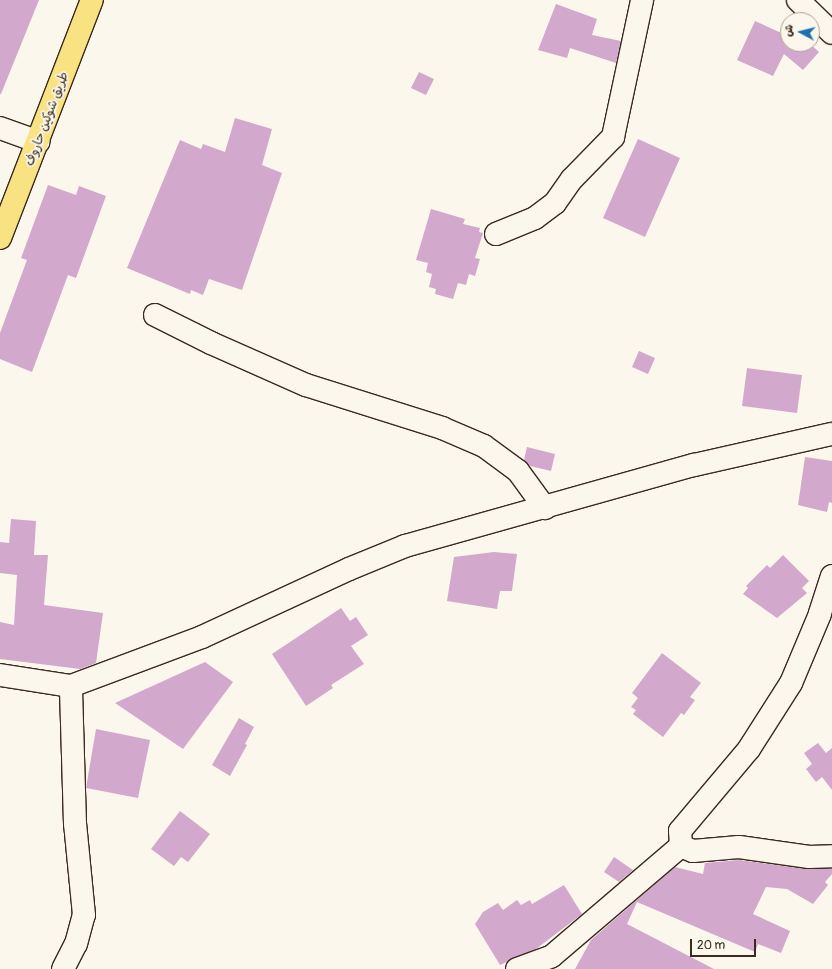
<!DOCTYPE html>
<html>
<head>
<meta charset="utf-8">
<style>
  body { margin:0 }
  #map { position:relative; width:832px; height:969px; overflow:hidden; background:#fbf7ec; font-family:Pangolin,"Playpen Sans Arabic",sans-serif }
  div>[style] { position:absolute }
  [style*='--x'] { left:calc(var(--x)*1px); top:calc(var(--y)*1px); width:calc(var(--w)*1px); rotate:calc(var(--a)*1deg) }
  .building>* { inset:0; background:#d3a8cd }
  .roads { filter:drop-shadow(1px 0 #3b2a1e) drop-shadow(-1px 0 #3b2a1e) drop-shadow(0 1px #3b2a1e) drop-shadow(0 -1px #3b2a1e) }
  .minor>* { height:22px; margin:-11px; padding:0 11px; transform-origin:11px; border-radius:11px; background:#fbf7ec }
  .primary>* { height:22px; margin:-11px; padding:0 11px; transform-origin:11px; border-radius:11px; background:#f8e281 }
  span { translate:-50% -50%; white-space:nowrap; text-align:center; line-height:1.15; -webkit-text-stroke:3.5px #fbf7ec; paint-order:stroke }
  .street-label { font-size:13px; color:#3b2a1e }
  .north { position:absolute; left:780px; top:12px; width:40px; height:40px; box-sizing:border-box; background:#fbf7ec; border:1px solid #aea59a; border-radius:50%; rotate:277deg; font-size:11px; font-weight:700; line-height:16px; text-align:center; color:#3b2a1e }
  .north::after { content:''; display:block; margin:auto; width:14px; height:18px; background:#1f6fb2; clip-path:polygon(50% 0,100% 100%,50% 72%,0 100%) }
  .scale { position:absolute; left:690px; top:939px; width:66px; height:18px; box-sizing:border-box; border:2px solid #3b2a1e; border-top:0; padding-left:5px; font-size:12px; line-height:14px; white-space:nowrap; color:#3b2a1e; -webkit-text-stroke:3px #fbf7ec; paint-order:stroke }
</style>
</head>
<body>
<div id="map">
  <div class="building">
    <div style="clip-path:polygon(0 0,39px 0,1px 94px,0 94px)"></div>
    <div style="clip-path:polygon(556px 4px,597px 19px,592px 35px,621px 41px,616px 63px,570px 48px,567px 58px,538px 50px)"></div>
    <div style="clip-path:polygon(755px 21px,788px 36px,788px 44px,810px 44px,819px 52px,803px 70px,784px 54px,773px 76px,737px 60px)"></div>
    <div style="clip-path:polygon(419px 72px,434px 79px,426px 95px,411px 88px)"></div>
    <div style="clip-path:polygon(235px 118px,272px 129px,262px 165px,282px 173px,242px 290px,209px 279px,203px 295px,191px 290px,190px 294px,127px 268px,180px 140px,201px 149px,203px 144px,225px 152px)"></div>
    <div style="clip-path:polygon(638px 139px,680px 158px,645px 237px,603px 218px)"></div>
    <div style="clip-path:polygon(48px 185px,76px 195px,79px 186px,106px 196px,76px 278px,68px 275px,32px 372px,0 359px,0 333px,27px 260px,21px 258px)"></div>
    <div style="clip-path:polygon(431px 209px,465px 219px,463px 224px,480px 228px,479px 232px,483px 233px,475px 258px,480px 259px,475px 276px,469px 274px,466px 285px,458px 283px,453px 299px,435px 294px,436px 289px,429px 287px,432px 274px,426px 272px,428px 263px,416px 260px)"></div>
    <div style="clip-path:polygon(639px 351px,655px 358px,648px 374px,632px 367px)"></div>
    <div style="clip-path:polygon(747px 368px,802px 375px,797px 413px,742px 406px)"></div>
    <div style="clip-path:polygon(527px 447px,555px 454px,551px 471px,530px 466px,524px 460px)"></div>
    <div style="clip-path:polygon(805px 457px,832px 461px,832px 503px,829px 502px,827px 512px,798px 505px)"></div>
    <div style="clip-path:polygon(11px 519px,36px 521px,34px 555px,48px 555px,44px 605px,103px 613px,96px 663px,80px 669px,0 659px,0 622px,14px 625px,17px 575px,0 573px,0 542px,9px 543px)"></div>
    <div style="clip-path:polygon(494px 552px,517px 554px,512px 591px,500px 591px,497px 609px,447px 601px,454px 557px)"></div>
    <div style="clip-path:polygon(783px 555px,809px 581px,802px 588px,807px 593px,777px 618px,743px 594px,748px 588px,746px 586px,767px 565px,770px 568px)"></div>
    <div style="clip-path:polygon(341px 608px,350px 621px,356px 617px,368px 635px,351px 646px,364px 664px,331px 685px,333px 688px,306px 706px,272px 654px)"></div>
    <div style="clip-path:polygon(662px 653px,701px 683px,690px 697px,695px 700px,684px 715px,681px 713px,663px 737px,633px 714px,636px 710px,631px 707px,638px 698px,632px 693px)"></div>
    <div style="clip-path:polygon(205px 662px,233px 682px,183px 749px,115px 703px)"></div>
    <div style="clip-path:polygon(239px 718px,254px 727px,245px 744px,247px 745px,230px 776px,212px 765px)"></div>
    <div style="clip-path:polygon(96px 729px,150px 740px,138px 798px,86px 788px)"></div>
    <div style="clip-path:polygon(818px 743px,826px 753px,832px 748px,832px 790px,822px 777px,816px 782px,806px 769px,812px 764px,804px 753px)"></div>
    <div style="clip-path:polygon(180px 811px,210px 834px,188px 862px,181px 857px,174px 866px,151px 849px)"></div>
    <div style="clip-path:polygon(614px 857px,633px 870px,619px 882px,604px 872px)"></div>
    <div style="clip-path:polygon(739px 860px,807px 869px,832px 869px,832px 874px,825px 882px,828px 885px,813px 904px,787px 889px,766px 887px,753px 914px,790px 931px,781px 953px,758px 944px,755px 952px,637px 902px,627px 924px,714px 969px,575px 969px,591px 940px,675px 867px,703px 874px,705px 863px)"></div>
    <div style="clip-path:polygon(564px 885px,582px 914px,536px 949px,500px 965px,475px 924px,483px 912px,498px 903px,503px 910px,517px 900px,521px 905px,530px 900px,532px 904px)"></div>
  </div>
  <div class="roads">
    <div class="minor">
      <div style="--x:798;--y:0;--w:47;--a:44.1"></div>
      <div style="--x:0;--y:128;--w:41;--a:19.7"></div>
      <div style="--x:496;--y:234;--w:42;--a:-22.3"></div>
      <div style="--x:535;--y:218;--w:25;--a:-37"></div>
      <div style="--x:555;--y:203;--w:29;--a:-55"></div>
      <div style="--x:572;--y:179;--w:59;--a:-45.7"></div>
      <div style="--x:613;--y:137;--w:140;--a:-78"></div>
      <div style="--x:155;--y:315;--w:63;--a:26.6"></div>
      <div style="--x:211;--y:343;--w:104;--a:23.9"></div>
      <div style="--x:306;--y:385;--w:143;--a:17.5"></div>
      <div style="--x:442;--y:428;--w:46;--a:23.2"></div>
      <div style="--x:484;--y:446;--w:42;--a:36.3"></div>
      <div style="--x:518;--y:471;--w:46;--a:53.9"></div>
      <div style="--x:832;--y:576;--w:40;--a:108"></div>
      <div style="--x:820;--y:614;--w:75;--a:112.8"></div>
      <div style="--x:791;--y:683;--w:78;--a:122.5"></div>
      <div style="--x:749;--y:749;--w:107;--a:130.1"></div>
      <div style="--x:680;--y:831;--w:15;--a:86"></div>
      <div style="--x:681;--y:846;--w:13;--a:23"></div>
      <div style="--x:693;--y:851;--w:46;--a:-5"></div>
      <div style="--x:739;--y:847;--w:71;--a:8.1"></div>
      <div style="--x:809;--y:857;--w:23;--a:-2"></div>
      <div style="--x:0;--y:675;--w:72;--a:8.8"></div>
      <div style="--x:71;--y:686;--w:140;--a:-20.5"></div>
      <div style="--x:202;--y:637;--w:162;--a:-24.8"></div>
      <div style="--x:349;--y:569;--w:61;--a:-22.3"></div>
      <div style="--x:405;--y:546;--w:300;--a:-15.7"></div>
      <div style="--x:694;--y:465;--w:141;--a:-12.7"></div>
      <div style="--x:63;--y:969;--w:28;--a:-63"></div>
      <div style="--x:76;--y:944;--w:30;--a:-75"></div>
      <div style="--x:84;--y:915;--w:91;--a:-95.6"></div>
      <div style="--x:75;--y:824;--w:138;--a:-91.7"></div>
      <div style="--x:517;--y:969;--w:37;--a:-20"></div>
      <div style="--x:552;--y:956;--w:170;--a:-40.5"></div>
    </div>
    <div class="primary">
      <div style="--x:0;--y:238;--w:255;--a:-68.9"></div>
    </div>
  </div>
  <div class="street-label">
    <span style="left:47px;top:119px;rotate:-69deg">طريق شوكين حاروف</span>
  </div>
  <div class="north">ش</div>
  <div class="scale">20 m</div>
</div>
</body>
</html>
